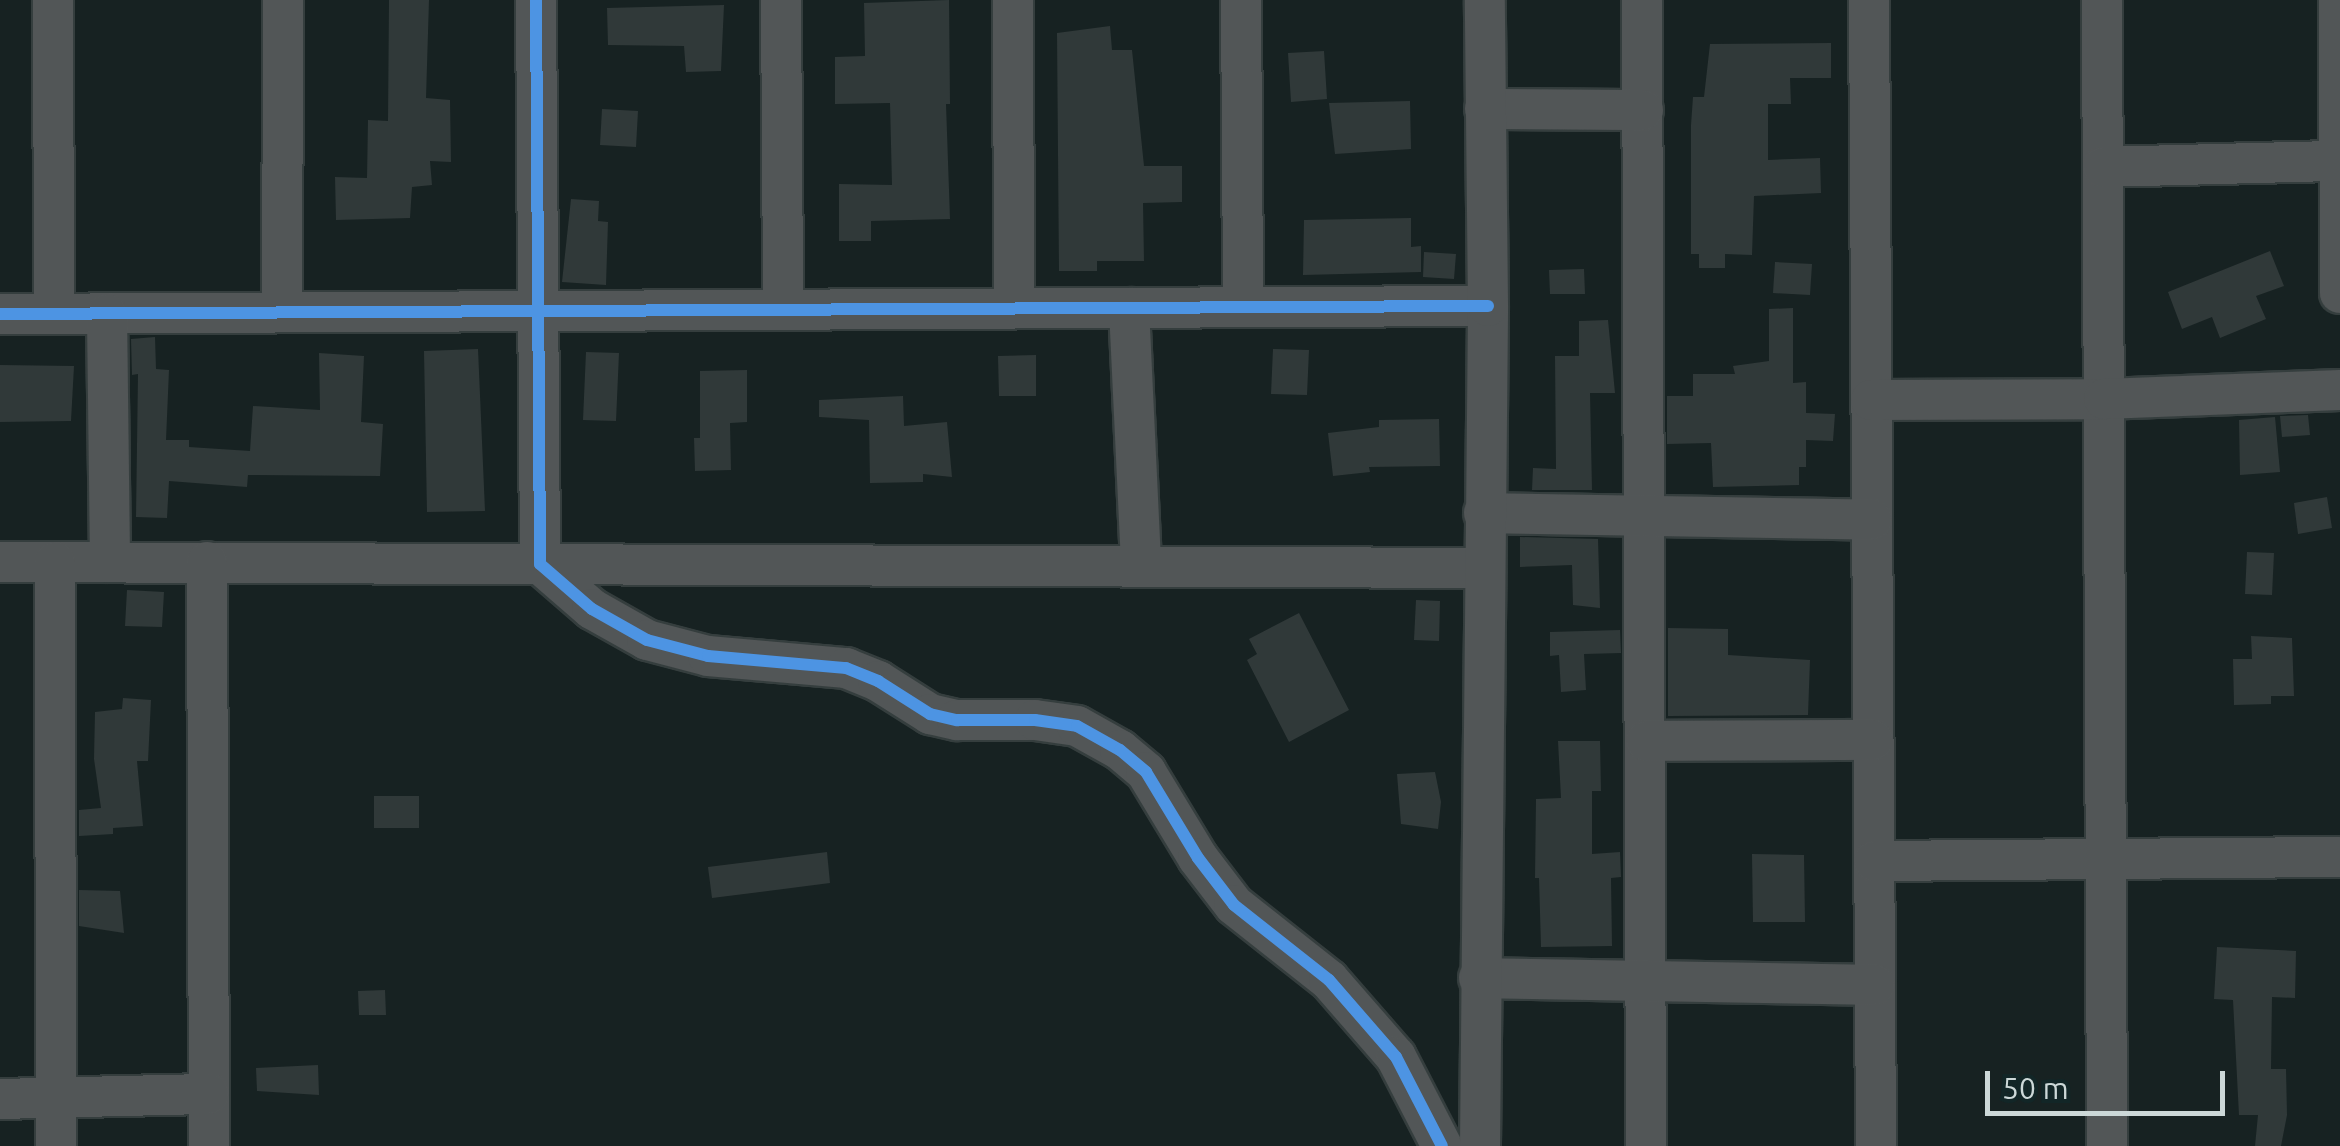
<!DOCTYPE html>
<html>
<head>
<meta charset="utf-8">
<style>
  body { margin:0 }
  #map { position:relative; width:2340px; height:1146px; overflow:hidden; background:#172222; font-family:Ubuntu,sans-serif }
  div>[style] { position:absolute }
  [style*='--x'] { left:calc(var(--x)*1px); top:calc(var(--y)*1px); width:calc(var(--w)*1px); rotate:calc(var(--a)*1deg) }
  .building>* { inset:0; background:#303939 }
  .roads { filter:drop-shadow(2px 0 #353e3e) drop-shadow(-2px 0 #353e3e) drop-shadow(0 2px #353e3e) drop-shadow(0 -2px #353e3e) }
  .minor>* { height:40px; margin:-20px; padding:0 20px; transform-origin:20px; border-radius:20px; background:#525657 }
  .cycleway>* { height:12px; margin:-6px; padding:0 6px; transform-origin:6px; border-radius:6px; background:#4d94e3 }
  span { translate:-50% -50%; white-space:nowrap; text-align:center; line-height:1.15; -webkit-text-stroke:8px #122627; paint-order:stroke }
  .scale { position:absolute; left:1985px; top:1071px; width:240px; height:45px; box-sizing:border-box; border:5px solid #ccd8d8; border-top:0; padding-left:12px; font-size:30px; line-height:35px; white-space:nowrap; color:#ccd8d8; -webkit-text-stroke:8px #122627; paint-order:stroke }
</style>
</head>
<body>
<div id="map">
  <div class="building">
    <div style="clip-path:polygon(389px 0,429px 0,426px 98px,450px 100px,451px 162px,430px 161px,432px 185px,412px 187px,410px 218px,336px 220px,335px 177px,367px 178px,368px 120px,388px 121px)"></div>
    <div style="clip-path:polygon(949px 0,950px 104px,946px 104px,950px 219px,871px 221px,871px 241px,839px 241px,839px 184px,892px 185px,890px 103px,835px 104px,835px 57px,865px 56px,864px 3px)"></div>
    <div style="clip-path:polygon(724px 5px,721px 71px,686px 72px,684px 46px,608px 45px,607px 8px)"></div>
    <div style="clip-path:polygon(1110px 26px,1112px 50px,1132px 50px,1144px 166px,1182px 166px,1182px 202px,1143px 203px,1144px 261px,1097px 261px,1097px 271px,1059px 271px,1057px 33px)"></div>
    <div style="clip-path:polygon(1831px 43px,1831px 78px,1790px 78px,1791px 104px,1768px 104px,1768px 160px,1820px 158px,1821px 193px,1754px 196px,1752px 255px,1725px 254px,1725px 268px,1699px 268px,1699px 254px,1691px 254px,1691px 125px,1693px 97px,1704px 97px,1710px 44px)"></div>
    <div style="clip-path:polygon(1324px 51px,1327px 99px,1291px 102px,1288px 53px)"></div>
    <div style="clip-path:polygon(1410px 101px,1411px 149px,1335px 154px,1329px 103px)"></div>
    <div style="clip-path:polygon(602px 109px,638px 111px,636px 147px,600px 145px)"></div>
    <div style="clip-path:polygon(571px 199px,599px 201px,598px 221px,608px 222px,606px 285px,562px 282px)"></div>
    <div style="clip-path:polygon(1411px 218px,1411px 247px,1421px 246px,1421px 272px,1303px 275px,1304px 220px)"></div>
    <div style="clip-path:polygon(2270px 251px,2284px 286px,2256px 296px,2266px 319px,2220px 338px,2212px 317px,2182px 329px,2168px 292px)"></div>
    <div style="clip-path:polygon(1424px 252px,1456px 254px,1454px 279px,1423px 277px)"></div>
    <div style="clip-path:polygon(1775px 262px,1812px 264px,1810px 295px,1773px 293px)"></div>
    <div style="clip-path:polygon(1584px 269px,1585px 294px,1550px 294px,1549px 270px)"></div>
    <div style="clip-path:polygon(1793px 308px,1793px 383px,1806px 382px,1806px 413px,1835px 414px,1833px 441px,1806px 440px,1806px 467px,1799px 467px,1799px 485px,1713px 487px,1711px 443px,1667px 444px,1667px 396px,1693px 396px,1693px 374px,1735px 374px,1733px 366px,1769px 361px,1769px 309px)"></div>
    <div style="clip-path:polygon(1608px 320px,1615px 393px,1590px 393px,1592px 490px,1532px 490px,1533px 468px,1556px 469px,1555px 356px,1579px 356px,1579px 321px)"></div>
    <div style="clip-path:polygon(155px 337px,156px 369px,169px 370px,166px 440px,189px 440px,189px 447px,250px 451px,253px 406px,320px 410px,319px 353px,364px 356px,361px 422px,383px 424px,380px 476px,248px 475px,247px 487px,169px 481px,167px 518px,136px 517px,138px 374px,132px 375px,131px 339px)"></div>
    <div style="clip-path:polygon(478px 349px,485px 511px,427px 512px,424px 351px)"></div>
    <div style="clip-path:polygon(1273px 349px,1309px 350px,1307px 395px,1271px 394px)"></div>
    <div style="clip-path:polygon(586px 352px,619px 353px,616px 421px,583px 420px)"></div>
    <div style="clip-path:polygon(1036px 355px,1036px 396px,999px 396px,998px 356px)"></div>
    <div style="clip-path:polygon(0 365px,74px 366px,71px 421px,0 422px)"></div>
    <div style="clip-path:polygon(747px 370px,747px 422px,730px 423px,731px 470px,695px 471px,694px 438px,700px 438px,700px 371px)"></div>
    <div style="clip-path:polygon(903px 396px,904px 426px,947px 422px,952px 477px,923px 474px,923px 482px,870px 483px,869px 420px,819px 417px,819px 400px)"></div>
    <div style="clip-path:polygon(2308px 415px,2310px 435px,2282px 437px,2280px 416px)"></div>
    <div style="clip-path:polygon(2275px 417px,2280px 472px,2240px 475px,2239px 420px)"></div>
    <div style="clip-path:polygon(1439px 419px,1440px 466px,1369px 467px,1370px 472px,1333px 476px,1328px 433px,1379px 427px,1379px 420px)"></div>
    <div style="clip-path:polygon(2327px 497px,2332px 528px,2298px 534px,2294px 503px)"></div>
    <div style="clip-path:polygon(1520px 537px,1598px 539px,1600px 608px,1573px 605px,1572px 565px,1520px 567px)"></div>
    <div style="clip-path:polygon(2247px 552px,2274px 553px,2272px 595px,2245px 594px)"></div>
    <div style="clip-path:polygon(127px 590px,164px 592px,162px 627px,125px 626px)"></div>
    <div style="clip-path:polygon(1416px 600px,1440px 601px,1439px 641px,1414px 640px)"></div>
    <div style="clip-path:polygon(1299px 613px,1349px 710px,1289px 742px,1247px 660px,1257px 654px,1249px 639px)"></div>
    <div style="clip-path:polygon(1668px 628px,1728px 629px,1728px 655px,1810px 660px,1808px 715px,1668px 716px)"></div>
    <div style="clip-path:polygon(1620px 630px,1621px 653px,1584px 654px,1586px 690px,1561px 692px,1559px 655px,1550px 656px,1550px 632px)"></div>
    <div style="clip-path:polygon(2251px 636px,2292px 638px,2294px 696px,2271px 696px,2271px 704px,2234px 705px,2233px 659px,2252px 659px)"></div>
    <div style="clip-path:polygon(123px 698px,151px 700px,148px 761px,137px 761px,143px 826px,113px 828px,113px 834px,79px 836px,79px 810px,101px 808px,94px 759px,95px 712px,122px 709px)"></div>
    <div style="clip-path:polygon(1558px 741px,1600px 741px,1601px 791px,1592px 791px,1592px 854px,1620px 852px,1621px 877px,1611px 878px,1612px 946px,1541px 947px,1539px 878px,1535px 878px,1536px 799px,1561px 798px)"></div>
    <div style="clip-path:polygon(1435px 772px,1441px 802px,1438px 829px,1401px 824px,1397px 774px)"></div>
    <div style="clip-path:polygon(374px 796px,419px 796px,419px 828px,374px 828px)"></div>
    <div style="clip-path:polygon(827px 852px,830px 883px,712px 898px,708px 867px)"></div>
    <div style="clip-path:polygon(1752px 854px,1804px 855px,1805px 922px,1753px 922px)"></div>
    <div style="clip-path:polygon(79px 890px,120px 891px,124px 933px,79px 926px)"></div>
    <div style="clip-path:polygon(2217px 947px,2296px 951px,2295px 998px,2272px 997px,2271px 1069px,2286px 1069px,2287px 1115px,2281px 1146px,2255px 1146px,2258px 1115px,2239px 1115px,2233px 1000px,2214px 999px)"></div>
    <div style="clip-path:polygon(385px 990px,386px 1015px,359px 1015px,358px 991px)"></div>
    <div style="clip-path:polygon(318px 1065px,319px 1095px,257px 1091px,256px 1068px)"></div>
  </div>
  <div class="roads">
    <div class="minor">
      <div style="--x:53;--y:0;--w:314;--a:89.8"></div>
      <div style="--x:536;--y:0;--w:564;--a:89.59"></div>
      <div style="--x:540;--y:564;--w:69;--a:40.9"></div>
      <div style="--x:592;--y:609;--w:63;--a:29.4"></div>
      <div style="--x:647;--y:640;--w:63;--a:14.7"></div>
      <div style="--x:708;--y:656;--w:139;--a:5"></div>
      <div style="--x:846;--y:668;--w:35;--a:22"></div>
      <div style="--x:878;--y:681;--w:62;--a:32.4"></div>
      <div style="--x:930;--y:714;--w:28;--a:13"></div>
      <div style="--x:957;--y:720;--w:78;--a:0"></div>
      <div style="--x:1035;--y:720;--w:42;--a:8.1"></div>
      <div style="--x:1077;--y:726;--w:49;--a:29.2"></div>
      <div style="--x:1120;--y:750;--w:34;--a:40"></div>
      <div style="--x:1146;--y:772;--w:100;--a:58.8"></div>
      <div style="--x:1198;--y:858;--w:59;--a:52.5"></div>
      <div style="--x:1234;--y:905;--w:121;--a:38.3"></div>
      <div style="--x:1329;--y:980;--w:102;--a:49"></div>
      <div style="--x:1396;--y:1057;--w:100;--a:62.7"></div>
      <div style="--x:781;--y:0;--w:310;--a:89.6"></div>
      <div style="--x:1013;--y:0;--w:308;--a:89.8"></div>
      <div style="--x:1241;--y:0;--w:307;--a:89.6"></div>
      <div style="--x:1642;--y:0;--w:1146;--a:89.8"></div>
      <div style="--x:1869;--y:0;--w:1146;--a:89.65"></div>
      <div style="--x:2102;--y:0;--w:1146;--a:89.75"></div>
      <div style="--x:2339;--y:0;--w:293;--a:89.8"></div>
      <div style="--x:1485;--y:109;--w:158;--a:0.4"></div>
      <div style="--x:2103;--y:167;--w:237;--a:-1.5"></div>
      <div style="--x:1129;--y:308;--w:258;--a:87.3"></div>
      <div style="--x:282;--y:312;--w:312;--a:-89.8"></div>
      <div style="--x:0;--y:314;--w:1488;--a:-0.31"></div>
      <div style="--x:107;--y:314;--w:248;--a:89.3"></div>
      <div style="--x:1871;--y:400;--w:233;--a:-0.2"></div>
      <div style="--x:2104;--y:399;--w:236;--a:-2.2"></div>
      <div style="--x:1484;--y:513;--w:388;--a:1"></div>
      <div style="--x:0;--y:562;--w:1484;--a:0.23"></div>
      <div style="--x:55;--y:562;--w:584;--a:89.9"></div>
      <div style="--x:207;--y:562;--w:584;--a:89.8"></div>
      <div style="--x:1646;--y:741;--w:227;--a:-0.3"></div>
      <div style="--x:1874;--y:861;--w:466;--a:-0.5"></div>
      <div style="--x:1479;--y:978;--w:396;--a:1"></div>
      <div style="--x:0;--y:1099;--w:209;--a:-1.4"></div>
      <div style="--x:1480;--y:1146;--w:840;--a:-89.45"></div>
      <div style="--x:1488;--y:306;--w:306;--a:-90.6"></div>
    </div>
  </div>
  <div class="cycleway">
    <div style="--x:536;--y:0;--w:564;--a:89.59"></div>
    <div style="--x:540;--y:564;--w:69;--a:40.9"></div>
    <div style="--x:592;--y:609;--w:63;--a:29.4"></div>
    <div style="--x:647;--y:640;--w:63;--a:14.7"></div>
    <div style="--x:708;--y:656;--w:139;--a:5"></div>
    <div style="--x:846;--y:668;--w:35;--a:22"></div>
    <div style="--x:878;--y:681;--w:62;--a:32.4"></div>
    <div style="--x:930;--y:714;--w:28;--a:13"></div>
    <div style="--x:957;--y:720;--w:78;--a:0"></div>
    <div style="--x:1035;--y:720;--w:42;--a:8.1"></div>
    <div style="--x:1077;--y:726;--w:49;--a:29.2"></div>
    <div style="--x:1120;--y:750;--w:34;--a:40"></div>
    <div style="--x:1146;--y:772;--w:100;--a:58.8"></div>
    <div style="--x:1198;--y:858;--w:59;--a:52.5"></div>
    <div style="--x:1234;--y:905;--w:121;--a:38.3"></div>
    <div style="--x:1329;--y:980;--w:102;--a:49"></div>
    <div style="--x:1396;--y:1057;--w:100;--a:62.7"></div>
    <div style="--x:0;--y:314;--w:1488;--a:-0.31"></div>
  </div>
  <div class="scale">50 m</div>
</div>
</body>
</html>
